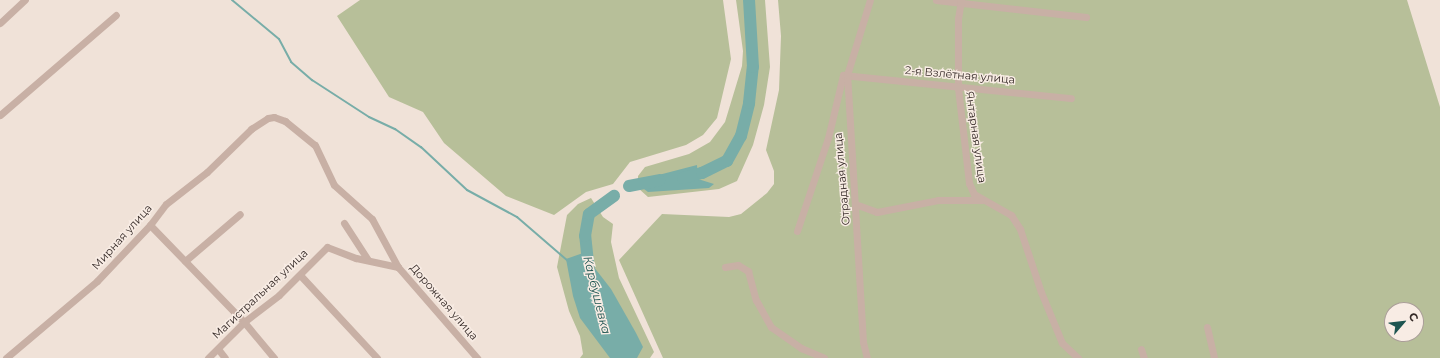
<!DOCTYPE html>
<html>
<head>
<meta charset="utf-8">
<style>
  body { margin:0 }
  #map { position:relative; width:1440px; height:358px; overflow:hidden; background:#f0e2d8; font-family:Montserrat,sans-serif }
  div>[style] { position:absolute }
  [style*='--x'] { left:calc(var(--x)*1px); top:calc(var(--y)*1px); width:calc(var(--w)*1px); rotate:calc(var(--a)*1deg) }
  .green>* { inset:0; background:#b7bf99 }
  .water>* { inset:0; background:#78ada8 }
  .stream>* { height:2px; margin:-1px; padding:0 1px; transform-origin:1px; border-radius:1px; background:#78ada8 }
  .river>* { height:12px; margin:-6px; padding:0 6px; transform-origin:6px; border-radius:6px; background:#78ada8 }
  .street>* { height:7px; margin:-3.5px; padding:0 3.5px; transform-origin:3.5px; border-radius:3.5px; background:#c8b0a5 }
  span { translate:-50% -50%; white-space:nowrap; text-align:center; line-height:1.15; -webkit-text-stroke:3px #f8ece4; paint-order:stroke }
  .street-label { font-size:11px; color:#342926 }
  .water-label { font-size:12px; color:#1d5450; font-style:italic }
  .north { position:absolute; left:1384px; top:302px; width:40px; height:40px; box-sizing:border-box; background:#f8ece4; border:1px solid #aa9e98; border-radius:50%; rotate:62deg; font-size:11px; font-weight:700; line-height:16px; text-align:center; color:#342926 }
  .north::after { content:''; display:block; margin:auto; width:14px; height:18px; background:#1d5450; clip-path:polygon(50% 0,100% 100%,50% 72%,0 100%) }
</style>
</head>
<body>
<div id="map">
  <div class="green">
    <div style="clip-path:polygon(360px 0,723px 0,731px 59px,717px 118px,703px 135px,686px 145px,630px 162px,613px 184px,586px 192px,554px 215px,506px 196px,444px 143px,423px 112px,389px 97px,337px 16px)"></div>
    <div style="clip-path:polygon(736px 0,765px 0,770px 67px,764px 105px,753px 145px,737px 181px,719px 189px,648px 197px,638px 188px,638px 176px,645px 167px,689px 154px,710px 142px,725px 122px,742px 66px,743px 51px)"></div>
    <div style="clip-path:polygon(evenodd,778px 0,1407px 0,1440px 107px,1440px 358px,663px 358px,619px 260px,662px 214px,729px 217px,741px 214px,767px 193px,774px 184px,774px 171px,766px 150px,779px 90px,781px 36px,778px 0,1392px 310px,1416px 310px,1416px 334px,1392px 334px,1392px 310px)"></div>
    <div style="clip-path:polygon(591px 198px,603px 217px,613px 224px,611px 242px,619px 278px,654px 352px,650px 358px,580px 358px,583px 354px,580px 336px,569px 311px,557px 267px,567px 215px,578px 204px)"></div>
  </div>
  <div class="water">
    <div style="clip-path:polygon(697px 165px,698px 179px,714px 184px,709px 188px,648px 192px,640px 186px,647px 178px)"></div>
    <div style="clip-path:polygon(583px 253px,611px 289px,636px 333px,643px 347px,637px 358px,610px 358px,580px 318px,573px 296px,566px 259px)"></div>
  </div>
  <div class="stream">
    <div style="--x:232;--y:0;--w:61;--a:39.7"></div>
    <div style="--x:279;--y:39;--w:26;--a:62"></div>
    <div style="--x:291;--y:62;--w:28;--a:41"></div>
    <div style="--x:312;--y:80;--w:68;--a:33"></div>
    <div style="--x:369;--y:117;--w:29;--a:25"></div>
    <div style="--x:395;--y:129;--w:32;--a:35"></div>
    <div style="--x:421;--y:147;--w:63;--a:43.1"></div>
    <div style="--x:467;--y:190;--w:57;--a:28.4"></div>
    <div style="--x:517;--y:217;--w:67;--a:40.8"></div>
  </div>
  <div class="river">
    <div style="--x:683;--y:178;--w:20;--a:-15"></div>
    <div style="--x:702;--y:173;--w:28;--a:-26"></div>
    <div style="--x:727;--y:161;--w:29;--a:-61"></div>
    <div style="--x:741;--y:136;--w:34;--a:-76"></div>
    <div style="--x:749;--y:103;--w:36;--a:-84"></div>
    <div style="--x:753;--y:67;--w:67;--a:-93.4"></div>
    <div style="--x:629;--y:186;--w:31;--a:-11"></div>
    <div style="--x:589;--y:272;--w:36;--a:-96"></div>
    <div style="--x:585;--y:236;--w:22;--a:-80"></div>
    <div style="--x:589;--y:214;--w:31;--a:-36"></div>
  </div>
  <div class="street">
    <div style="--x:936;--y:0;--w:151;--a:6.5"></div>
    <div style="--x:961;--y:0;--w:18;--a:99"></div>
    <div style="--x:958;--y:18;--w:70;--a:90"></div>
    <div style="--x:958;--y:88;--w:96;--a:83.4"></div>
    <div style="--x:969;--y:183;--w:12;--a:66"></div>
    <div style="--x:974;--y:194;--w:43;--a:29.6"></div>
    <div style="--x:1011;--y:215;--w:17;--a:57"></div>
    <div style="--x:1020;--y:229;--w:66;--a:71.6"></div>
    <div style="--x:1041;--y:292;--w:55;--a:67.6"></div>
    <div style="--x:1062;--y:343;--w:22;--a:43"></div>
    <div style="--x:0;--y:23;--w:34;--a:-43"></div>
    <div style="--x:0;--y:115;--w:153;--a:-40.8"></div>
    <div style="--x:855;--y:204;--w:23;--a:20"></div>
    <div style="--x:877;--y:212;--w:62;--a:-11.1"></div>
    <div style="--x:938;--y:200;--w:44;--a:0"></div>
    <div style="--x:344;--y:223;--w:44;--a:57"></div>
    <div style="--x:150;--y:225;--w:135;--a:45.9"></div>
    <div style="--x:244;--y:322;--w:47;--a:50.2"></div>
    <div style="--x:797;--y:231;--w:98;--a:-71.6"></div>
    <div style="--x:828;--y:138;--w:65;--a:-76.6"></div>
    <div style="--x:843;--y:75;--w:229;--a:5.8"></div>
    <div style="--x:185;--y:261;--w:72;--a:-40.5"></div>
    <div style="--x:725;--y:267;--w:13;--a:-9"></div>
    <div style="--x:738;--y:265;--w:12;--a:31"></div>
    <div style="--x:748;--y:271;--w:30;--a:75"></div>
    <div style="--x:756;--y:300;--w:31;--a:61"></div>
    <div style="--x:771;--y:327;--w:37;--a:35"></div>
    <div style="--x:801;--y:348;--w:25;--a:23"></div>
    <div style="--x:300;--y:275;--w:113;--a:47.1"></div>
    <div style="--x:1207;--y:327;--w:32;--a:77"></div>
    <div style="--x:218;--y:349;--w:11;--a:52"></div>
    <div style="--x:1141;--y:349;--w:9;--a:72"></div>
    <div style="--x:6;--y:358;--w:119;--a:-40.2"></div>
    <div style="--x:97;--y:281;--w:77;--a:-46.6"></div>
    <div style="--x:150;--y:225;--w:26;--a:-53"></div>
    <div style="--x:166;--y:204;--w:52;--a:-38"></div>
    <div style="--x:207;--y:172;--w:62;--a:-44.3"></div>
    <div style="--x:251;--y:129;--w:20;--a:-33"></div>
    <div style="--x:268;--y:118;--w:6;--a:-9"></div>
    <div style="--x:274;--y:117;--w:12;--a:20"></div>
    <div style="--x:285;--y:121;--w:38;--a:39"></div>
    <div style="--x:315;--y:145;--w:44;--a:64.6"></div>
    <div style="--x:334;--y:185;--w:51;--a:41.8"></div>
    <div style="--x:372;--y:219;--w:55;--a:61.6"></div>
    <div style="--x:208;--y:358;--w:51;--a:-45"></div>
    <div style="--x:244;--y:322;--w:44;--a:-37.6"></div>
    <div style="--x:279;--y:295;--w:68;--a:-45"></div>
    <div style="--x:327;--y:247;--w:31;--a:21"></div>
    <div style="--x:356;--y:258;--w:43;--a:12.1"></div>
    <div style="--x:398;--y:267;--w:121;--a:49"></div>
    <div style="--x:867;--y:358;--w:16;--a:-104"></div>
    <div style="--x:863;--y:342;--w:267;--a:-93.4"></div>
    <div style="--x:847;--y:75;--w:78;--a:-73"></div>
  </div>
  <div class="street-label">
    <span style="left:960px;top:75px;rotate:5deg">2-я Взлётная улица</span>
    <span style="left:976px;top:137px;rotate:82deg">Янтарная улица</span>
    <span style="left:842px;top:179px;rotate:-95deg">Отрадная улица</span>
    <span style="left:122px;top:237px;rotate:-48deg">Мирная улица</span>
    <span style="left:260px;top:294px;rotate:-43deg">Магистральная улица</span>
    <span style="left:444px;top:302px;rotate:49deg">Дорожная улица</span>
  </div>
  <div class="water-label">
    <span style="left:597px;top:295px;rotate:76deg">Карбушевка</span>
  </div>
  <div class="north">С</div>
</div>
</body>
</html>
